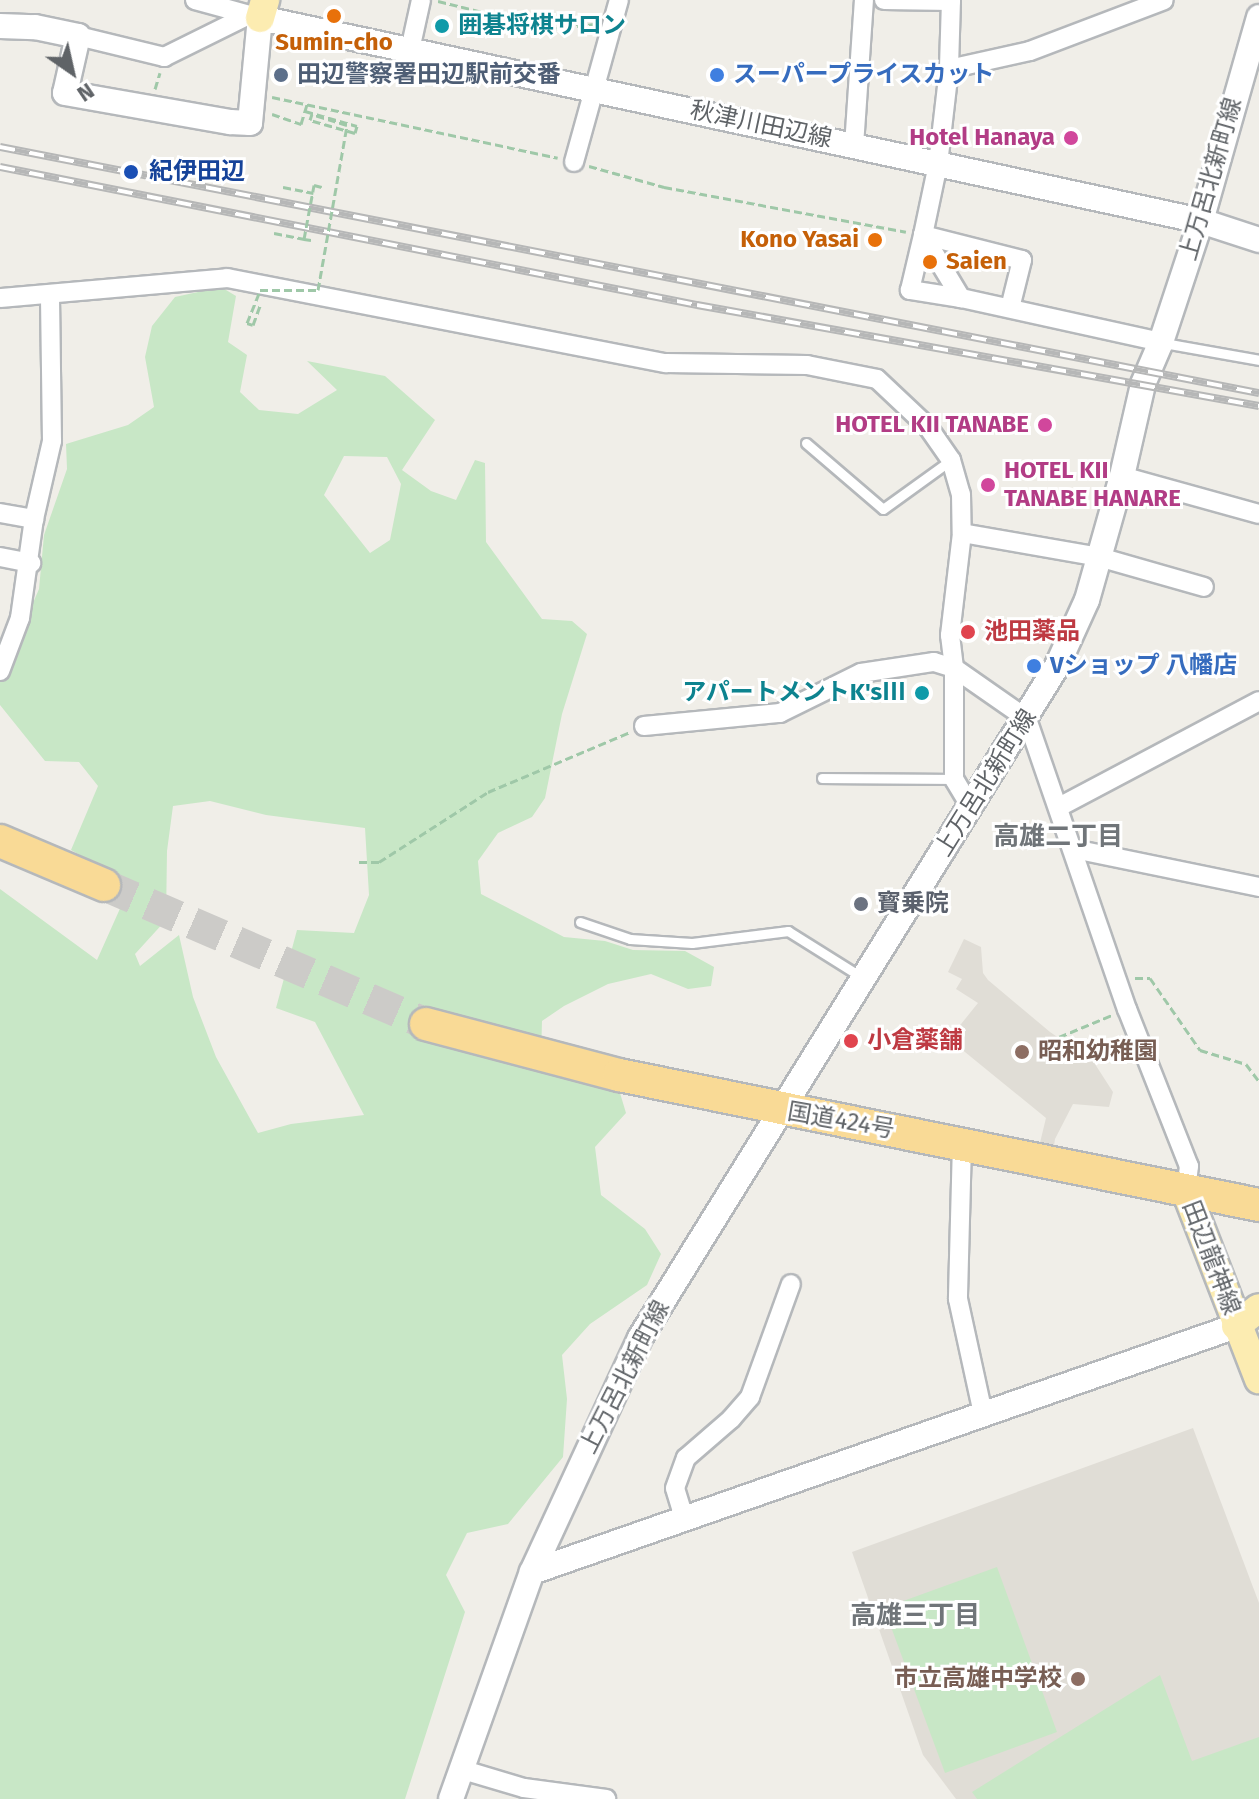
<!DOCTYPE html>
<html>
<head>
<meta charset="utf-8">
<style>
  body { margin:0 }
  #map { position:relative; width:1259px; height:1799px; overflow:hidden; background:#f0eee8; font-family:"Fira Sans","Noto Sans JP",sans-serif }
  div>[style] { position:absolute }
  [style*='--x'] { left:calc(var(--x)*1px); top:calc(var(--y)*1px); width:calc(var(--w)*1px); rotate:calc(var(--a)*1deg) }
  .education>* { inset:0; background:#e0ddd6 }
  .green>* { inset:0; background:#c8e7c6 }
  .highway-tunnel>* { height:32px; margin-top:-16px; transform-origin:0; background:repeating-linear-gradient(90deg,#cccbc8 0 32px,transparent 0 48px) }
  .path>* { height:3px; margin-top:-1.5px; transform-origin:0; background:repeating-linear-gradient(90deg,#9fc8a8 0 8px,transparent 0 12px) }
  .roads { filter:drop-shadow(2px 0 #b5b8bb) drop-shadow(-2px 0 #b5b8bb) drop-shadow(0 2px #b5b8bb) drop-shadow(0 -2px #b5b8bb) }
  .lane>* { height:9px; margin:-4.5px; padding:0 4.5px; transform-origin:4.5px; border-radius:4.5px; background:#fff }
  .street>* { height:18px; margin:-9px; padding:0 9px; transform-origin:9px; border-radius:9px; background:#fff }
  .secondary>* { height:24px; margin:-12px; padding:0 12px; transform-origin:12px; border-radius:12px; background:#fff }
  .primary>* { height:28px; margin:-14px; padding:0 14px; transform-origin:14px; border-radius:14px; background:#fcecb1 }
  .highway>* { height:32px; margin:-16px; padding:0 16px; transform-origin:16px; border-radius:16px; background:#f9da96 }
  .rail>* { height:8px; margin-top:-4px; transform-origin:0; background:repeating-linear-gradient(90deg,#fff 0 15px,#b6b7b7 0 30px); box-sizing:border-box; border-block:2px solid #b6b7b7 }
  .path-bridge>* { height:3px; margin-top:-1.5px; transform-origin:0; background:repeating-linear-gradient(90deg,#9fc8a8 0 8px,transparent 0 12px) }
  .dots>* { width:22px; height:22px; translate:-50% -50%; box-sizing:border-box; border:4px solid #fff; border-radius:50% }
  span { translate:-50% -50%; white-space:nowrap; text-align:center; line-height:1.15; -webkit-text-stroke:6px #fff; paint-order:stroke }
  .culture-label { font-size:24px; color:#0d838f; font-weight:700 }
  .left { translate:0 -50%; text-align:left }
  .right { translate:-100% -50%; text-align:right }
  .food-label { font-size:24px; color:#c56008; font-weight:700 }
  .service-label { font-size:24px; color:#4e5e75; font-weight:700 }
  .shop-label { font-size:24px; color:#366cbe; font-weight:700 }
  .street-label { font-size:24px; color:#5f6367 }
  .hotel-label { font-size:24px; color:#b23c85; font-weight:700 }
  .transit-label { font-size:24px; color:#164399; font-weight:700 }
  .health-label { font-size:24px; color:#be3a42; font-weight:700 }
  .worship-label { font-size:24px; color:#5b616d; font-weight:700 }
  .education-label { font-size:24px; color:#785e54; font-weight:700 }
  .neighbourhood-label { font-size:26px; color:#707579; font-weight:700 }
  .north { position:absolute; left:32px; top:32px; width:80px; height:80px; -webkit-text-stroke:6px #fff; paint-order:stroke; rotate:146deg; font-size:22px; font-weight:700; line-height:32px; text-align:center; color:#5f6367 }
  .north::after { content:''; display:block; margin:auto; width:28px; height:36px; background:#5f6367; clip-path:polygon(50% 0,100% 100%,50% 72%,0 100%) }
</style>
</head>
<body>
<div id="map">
  <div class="education">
    <div style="clip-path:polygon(964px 939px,981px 947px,983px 973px,988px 980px,1050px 1032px,1093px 1061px,1113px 1092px,1109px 1107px,1073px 1104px,1055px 1139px,1052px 1160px,1037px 1155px,1046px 1118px,949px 1039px,978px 1003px,956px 989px,962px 979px,948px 972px)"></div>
    <div style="clip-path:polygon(1193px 1428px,1259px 1603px,1259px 1799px,956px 1799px,923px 1755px,852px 1552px)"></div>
  </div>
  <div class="green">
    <div style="clip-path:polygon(evenodd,221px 287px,236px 296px,228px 342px,247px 355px,240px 392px,259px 410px,298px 414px,337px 390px,307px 361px,385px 376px,435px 420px,402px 470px,431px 491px,456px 500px,475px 460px,485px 463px,486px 542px,542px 619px,572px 621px,587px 634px,562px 714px,545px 798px,532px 817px,498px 833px,478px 861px,481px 894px,564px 937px,605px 941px,633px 950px,685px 951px,714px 967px,711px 986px,688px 989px,651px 974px,608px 984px,564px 1006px,542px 1021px,541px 1058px,589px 1076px,620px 1093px,626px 1113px,595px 1147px,601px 1195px,645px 1229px,661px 1254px,647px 1285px,590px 1324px,562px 1355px,567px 1399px,563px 1457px,508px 1524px,467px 1533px,446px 1575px,465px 1612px,405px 1799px,0 1799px,0 889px,97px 960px,131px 884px,71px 850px,98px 786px,79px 762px,45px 761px,0 705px,0 679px,39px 589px,44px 535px,67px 469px,66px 444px,128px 425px,154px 407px,145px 357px,152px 326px,175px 297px,221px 287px,344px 456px,387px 457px,401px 484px,390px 540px,370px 553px,324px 495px,344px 456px,221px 287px,210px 801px,266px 815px,365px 828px,369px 895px,354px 933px,297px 930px,276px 1008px,315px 1022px,364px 1115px,291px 1124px,258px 1133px,216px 1057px,193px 997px,179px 935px,140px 966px,135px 954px,166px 920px,167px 851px,173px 806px,210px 801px)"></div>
    <div style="clip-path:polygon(997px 1567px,1057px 1732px,945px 1773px,884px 1608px)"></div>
    <div style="clip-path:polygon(1160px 1675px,1192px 1761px,1259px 1737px,1259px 1799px,977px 1799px,972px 1792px)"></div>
  </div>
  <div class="highway-tunnel">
    <div style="--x:104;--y:885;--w:351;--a:23.3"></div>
  </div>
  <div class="path">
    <div style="--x:438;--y:1;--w:55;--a:13.8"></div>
    <div style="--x:491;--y:14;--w:32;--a:36"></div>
    <div style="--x:517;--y:33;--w:78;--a:-6.7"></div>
    <div style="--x:155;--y:89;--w:17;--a:-73"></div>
    <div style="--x:272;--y:97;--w:292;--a:12"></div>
    <div style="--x:305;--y:111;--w:54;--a:16.1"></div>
    <div style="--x:357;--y:126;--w:7;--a:106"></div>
    <div style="--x:355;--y:133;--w:47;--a:-163.9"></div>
    <div style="--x:310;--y:120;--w:6;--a:-72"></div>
    <div style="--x:272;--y:114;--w:31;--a:19"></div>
    <div style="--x:301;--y:124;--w:21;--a:-73"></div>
    <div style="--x:589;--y:166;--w:78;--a:15.6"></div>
    <div style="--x:664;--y:187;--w:246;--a:10.5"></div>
    <div style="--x:283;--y:187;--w:31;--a:11"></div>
    <div style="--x:274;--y:233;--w:31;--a:11"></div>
    <div style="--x:247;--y:323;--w:6;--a:18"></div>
    <div style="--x:253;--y:325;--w:23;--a:-70"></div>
    <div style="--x:359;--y:862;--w:20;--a:0"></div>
    <div style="--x:379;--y:862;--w:130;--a:-32.7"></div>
    <div style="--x:488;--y:792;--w:154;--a:-22.9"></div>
    <div style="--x:1135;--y:978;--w:15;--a:0"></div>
    <div style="--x:1150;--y:978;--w:88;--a:55.2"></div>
    <div style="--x:1200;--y:1050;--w:48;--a:16.9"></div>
    <div style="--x:1246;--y:1064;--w:21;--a:53"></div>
    <div style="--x:1059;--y:1037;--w:57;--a:-22.5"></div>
  </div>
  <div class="roads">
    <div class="lane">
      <div style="--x:1164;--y:343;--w:97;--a:10.1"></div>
      <div style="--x:806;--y:443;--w:101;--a:40.6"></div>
      <div style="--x:883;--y:509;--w:84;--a:-35.8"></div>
      <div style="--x:822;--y:778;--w:132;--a:0.4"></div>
      <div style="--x:580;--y:922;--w:53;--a:18.8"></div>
      <div style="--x:630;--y:939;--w:62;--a:3.7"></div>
      <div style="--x:692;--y:943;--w:97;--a:-7.1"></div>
      <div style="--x:788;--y:931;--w:89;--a:32.1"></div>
    </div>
    <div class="street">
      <div style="--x:195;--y:0;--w:60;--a:15.4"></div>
      <div style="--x:884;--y:0;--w:67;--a:0.9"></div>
      <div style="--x:951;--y:0;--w:69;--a:91.7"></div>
      <div style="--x:949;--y:69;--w:96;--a:96.6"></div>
      <div style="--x:938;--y:164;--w:73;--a:101.9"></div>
      <div style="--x:923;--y:235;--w:74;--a:58.9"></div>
      <div style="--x:961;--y:298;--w:205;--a:12.4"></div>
      <div style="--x:78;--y:36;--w:89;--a:13.7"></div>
      <div style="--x:164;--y:57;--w:93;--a:-26.3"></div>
      <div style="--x:410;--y:50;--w:51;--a:-77.6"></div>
      <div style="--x:949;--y:69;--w:83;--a:-12.5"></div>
      <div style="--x:1030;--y:51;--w:143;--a:-20.8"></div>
      <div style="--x:854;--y:146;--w:146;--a:-86.1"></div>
      <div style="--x:574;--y:162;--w:168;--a:-74.5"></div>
      <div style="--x:0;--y:298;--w:228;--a:-5"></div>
      <div style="--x:227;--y:278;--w:447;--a:11"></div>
      <div style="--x:666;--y:363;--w:141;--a:0.8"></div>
      <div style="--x:807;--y:365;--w:71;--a:11.3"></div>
      <div style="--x:877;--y:379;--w:70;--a:43.3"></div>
      <div style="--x:928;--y:427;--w:40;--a:55.1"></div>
      <div style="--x:951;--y:460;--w:35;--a:74"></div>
      <div style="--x:961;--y:494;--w:39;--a:89"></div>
      <div style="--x:962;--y:533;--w:103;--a:96.7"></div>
      <div style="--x:950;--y:635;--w:33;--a:83"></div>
      <div style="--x:954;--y:668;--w:111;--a:90"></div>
      <div style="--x:954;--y:779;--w:33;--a:59"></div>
      <div style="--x:961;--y:298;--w:52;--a:-171.1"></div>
      <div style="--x:910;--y:290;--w:57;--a:-76.7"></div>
      <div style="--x:923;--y:235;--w:102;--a:14.2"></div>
      <div style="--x:1022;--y:260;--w:49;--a:104"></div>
      <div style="--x:1122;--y:476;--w:142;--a:15.5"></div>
      <div style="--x:0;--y:513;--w:35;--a:10"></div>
      <div style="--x:962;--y:533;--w:139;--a:9.9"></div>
      <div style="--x:1099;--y:557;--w:109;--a:15.9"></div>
      <div style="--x:0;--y:557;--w:32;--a:11"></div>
      <div style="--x:0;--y:671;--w:57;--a:-69.3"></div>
      <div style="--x:20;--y:618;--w:100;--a:-82"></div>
      <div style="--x:34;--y:519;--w:80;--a:-77"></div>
      <div style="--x:52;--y:441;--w:146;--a:-90.8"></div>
      <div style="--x:644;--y:726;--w:137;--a:-5.5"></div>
      <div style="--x:780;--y:713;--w:90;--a:-26.3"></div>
      <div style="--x:861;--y:673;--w:74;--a:-8.6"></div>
      <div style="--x:934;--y:662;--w:21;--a:17"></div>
      <div style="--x:954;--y:668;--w:89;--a:34.9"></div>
      <div style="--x:1027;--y:719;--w:307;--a:71"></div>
      <div style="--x:1127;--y:1009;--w:169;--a:68.5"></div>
      <div style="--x:1189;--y:1166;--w:25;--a:97"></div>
      <div style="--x:1059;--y:807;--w:226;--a:-27.9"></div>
      <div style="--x:1074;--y:849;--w:189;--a:11.6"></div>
      <div style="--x:962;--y:1143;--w:156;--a:91.5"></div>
      <div style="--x:958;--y:1299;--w:118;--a:77.7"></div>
      <div style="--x:685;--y:1521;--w:34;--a:-107"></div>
      <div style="--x:675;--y:1488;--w:32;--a:-70"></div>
      <div style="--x:686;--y:1458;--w:60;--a:-40.9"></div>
      <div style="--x:731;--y:1419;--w:29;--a:-49"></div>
      <div style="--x:750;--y:1397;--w:120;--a:-70.1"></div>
      <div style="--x:460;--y:1769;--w:67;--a:16.5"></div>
      <div style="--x:524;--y:1788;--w:83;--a:7.6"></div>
    </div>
    <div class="secondary">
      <div style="--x:0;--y:26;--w:35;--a:2"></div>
      <div style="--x:35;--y:27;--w:44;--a:11.8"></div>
      <div style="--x:78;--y:36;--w:58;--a:102.8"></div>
      <div style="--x:65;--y:93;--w:168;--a:10"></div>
      <div style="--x:230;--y:122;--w:20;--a:3"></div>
      <div style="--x:250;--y:123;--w:105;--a:-84.6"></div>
      <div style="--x:260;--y:18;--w:963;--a:12.17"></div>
      <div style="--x:1201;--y:221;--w:61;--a:18.1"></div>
      <div style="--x:532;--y:1572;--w:746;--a:-19.26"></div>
      <div style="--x:451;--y:1799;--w:241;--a:-70.4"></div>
      <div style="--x:532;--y:1572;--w:258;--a:-65.2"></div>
      <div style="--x:640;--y:1338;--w:791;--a:-58.18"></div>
      <div style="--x:1057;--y:666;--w:72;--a:-65.6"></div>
      <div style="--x:1087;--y:600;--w:129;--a:-74.2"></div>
      <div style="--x:1122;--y:476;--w:94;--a:-77.1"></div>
      <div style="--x:1143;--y:384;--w:46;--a:-66.8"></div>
      <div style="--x:1161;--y:342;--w:127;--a:-71.7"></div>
      <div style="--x:1201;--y:221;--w:212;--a:-74.1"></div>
    </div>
    <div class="primary">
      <div style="--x:260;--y:18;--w:19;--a:-74"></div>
      <div style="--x:1186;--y:1191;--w:202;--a:68.8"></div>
      <div style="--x:1236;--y:1326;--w:29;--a:-38"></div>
    </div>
    <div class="highway">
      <div style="--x:0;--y:841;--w:113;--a:22.9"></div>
      <div style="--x:426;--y:1024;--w:200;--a:14.8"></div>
      <div style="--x:619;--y:1075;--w:653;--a:11.48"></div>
    </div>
  </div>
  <div class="rail">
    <div style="--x:0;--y:147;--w:1283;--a:11.06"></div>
    <div style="--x:0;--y:167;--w:711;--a:11.2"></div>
    <div style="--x:697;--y:305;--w:571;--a:10.19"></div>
  </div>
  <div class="path-bridge">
    <div style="--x:311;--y:240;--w:7;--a:-172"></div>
    <div style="--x:304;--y:239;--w:55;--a:-79.5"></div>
    <div style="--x:314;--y:185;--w:8;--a:14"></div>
    <div style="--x:247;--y:323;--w:35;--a:-68"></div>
    <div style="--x:260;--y:290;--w:58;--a:0"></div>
    <div style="--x:318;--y:290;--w:168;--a:-80"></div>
    <div style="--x:347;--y:125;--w:37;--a:-163"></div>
  </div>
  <div class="dots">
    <div style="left:334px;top:16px;background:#e8710a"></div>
    <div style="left:442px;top:26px;background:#0f9aa8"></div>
    <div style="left:281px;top:75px;background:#5c6f8a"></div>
    <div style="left:717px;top:75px;background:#3f7fe0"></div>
    <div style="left:1071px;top:138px;background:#d1479c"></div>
    <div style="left:131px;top:172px;background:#1a4fb4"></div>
    <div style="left:875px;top:240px;background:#e8710a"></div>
    <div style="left:930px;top:262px;background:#e8710a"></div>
    <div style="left:1045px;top:425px;background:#d1479c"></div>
    <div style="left:988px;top:485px;background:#d1479c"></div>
    <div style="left:968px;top:632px;background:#e0444e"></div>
    <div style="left:1034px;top:666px;background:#3f7fe0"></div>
    <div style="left:922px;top:693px;background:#0f9aa8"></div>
    <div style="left:861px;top:904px;background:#6b7280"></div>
    <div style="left:851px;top:1041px;background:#e0444e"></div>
    <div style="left:1022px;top:1052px;background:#8d6e63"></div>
    <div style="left:1078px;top:1679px;background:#8d6e63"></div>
  </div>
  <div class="culture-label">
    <span class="left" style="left:458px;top:26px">囲碁将棋サロン</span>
    <span class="right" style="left:906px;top:693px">アパートメントK'sⅢ</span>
  </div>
  <div class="food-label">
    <span style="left:334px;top:43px">Sumin-cho</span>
    <span class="right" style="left:859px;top:240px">Kono Yasai</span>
    <span class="left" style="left:946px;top:262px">Saien</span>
  </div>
  <div class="service-label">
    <span class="left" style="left:297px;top:75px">田辺警察署田辺駅前交番</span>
  </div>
  <div class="shop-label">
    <span class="left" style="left:733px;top:75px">スーパープライスカット</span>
    <span class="left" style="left:1050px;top:666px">Vショップ 八幡店</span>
  </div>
  <div class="street-label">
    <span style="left:761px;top:125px;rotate:12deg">秋津川田辺線</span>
    <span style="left:1211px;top:179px;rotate:-74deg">上万呂北新町線</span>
    <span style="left:986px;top:783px;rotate:-58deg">上万呂北新町線</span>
    <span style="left:841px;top:1121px;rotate:10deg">国道424号</span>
    <span style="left:1211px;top:1258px;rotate:69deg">田辺龍神線</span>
    <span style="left:625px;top:1377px;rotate:-63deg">上万呂北新町線</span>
  </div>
  <div class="hotel-label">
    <span class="right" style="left:1055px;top:138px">Hotel Hanaya</span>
    <span class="right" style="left:1029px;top:425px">HOTEL KII TANABE</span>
    <span class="left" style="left:1004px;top:485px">HOTEL KII<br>TANABE HANARE</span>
  </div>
  <div class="transit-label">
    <span class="left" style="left:149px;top:172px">紀伊田辺</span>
  </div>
  <div class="health-label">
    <span class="left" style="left:984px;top:632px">池田薬品</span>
    <span class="left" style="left:867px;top:1041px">小倉薬舗</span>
  </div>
  <div class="worship-label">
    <span class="left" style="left:877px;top:904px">寳乗院</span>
  </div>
  <div class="education-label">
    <span class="left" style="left:1038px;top:1052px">昭和幼稚園</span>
    <span class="right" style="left:1062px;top:1679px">市立高雄中学校</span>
  </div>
  <div class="neighbourhood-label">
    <span style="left:1058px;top:837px">高雄二丁目</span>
    <span style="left:915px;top:1616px">高雄三丁目</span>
  </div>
  <div class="north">N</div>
</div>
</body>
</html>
